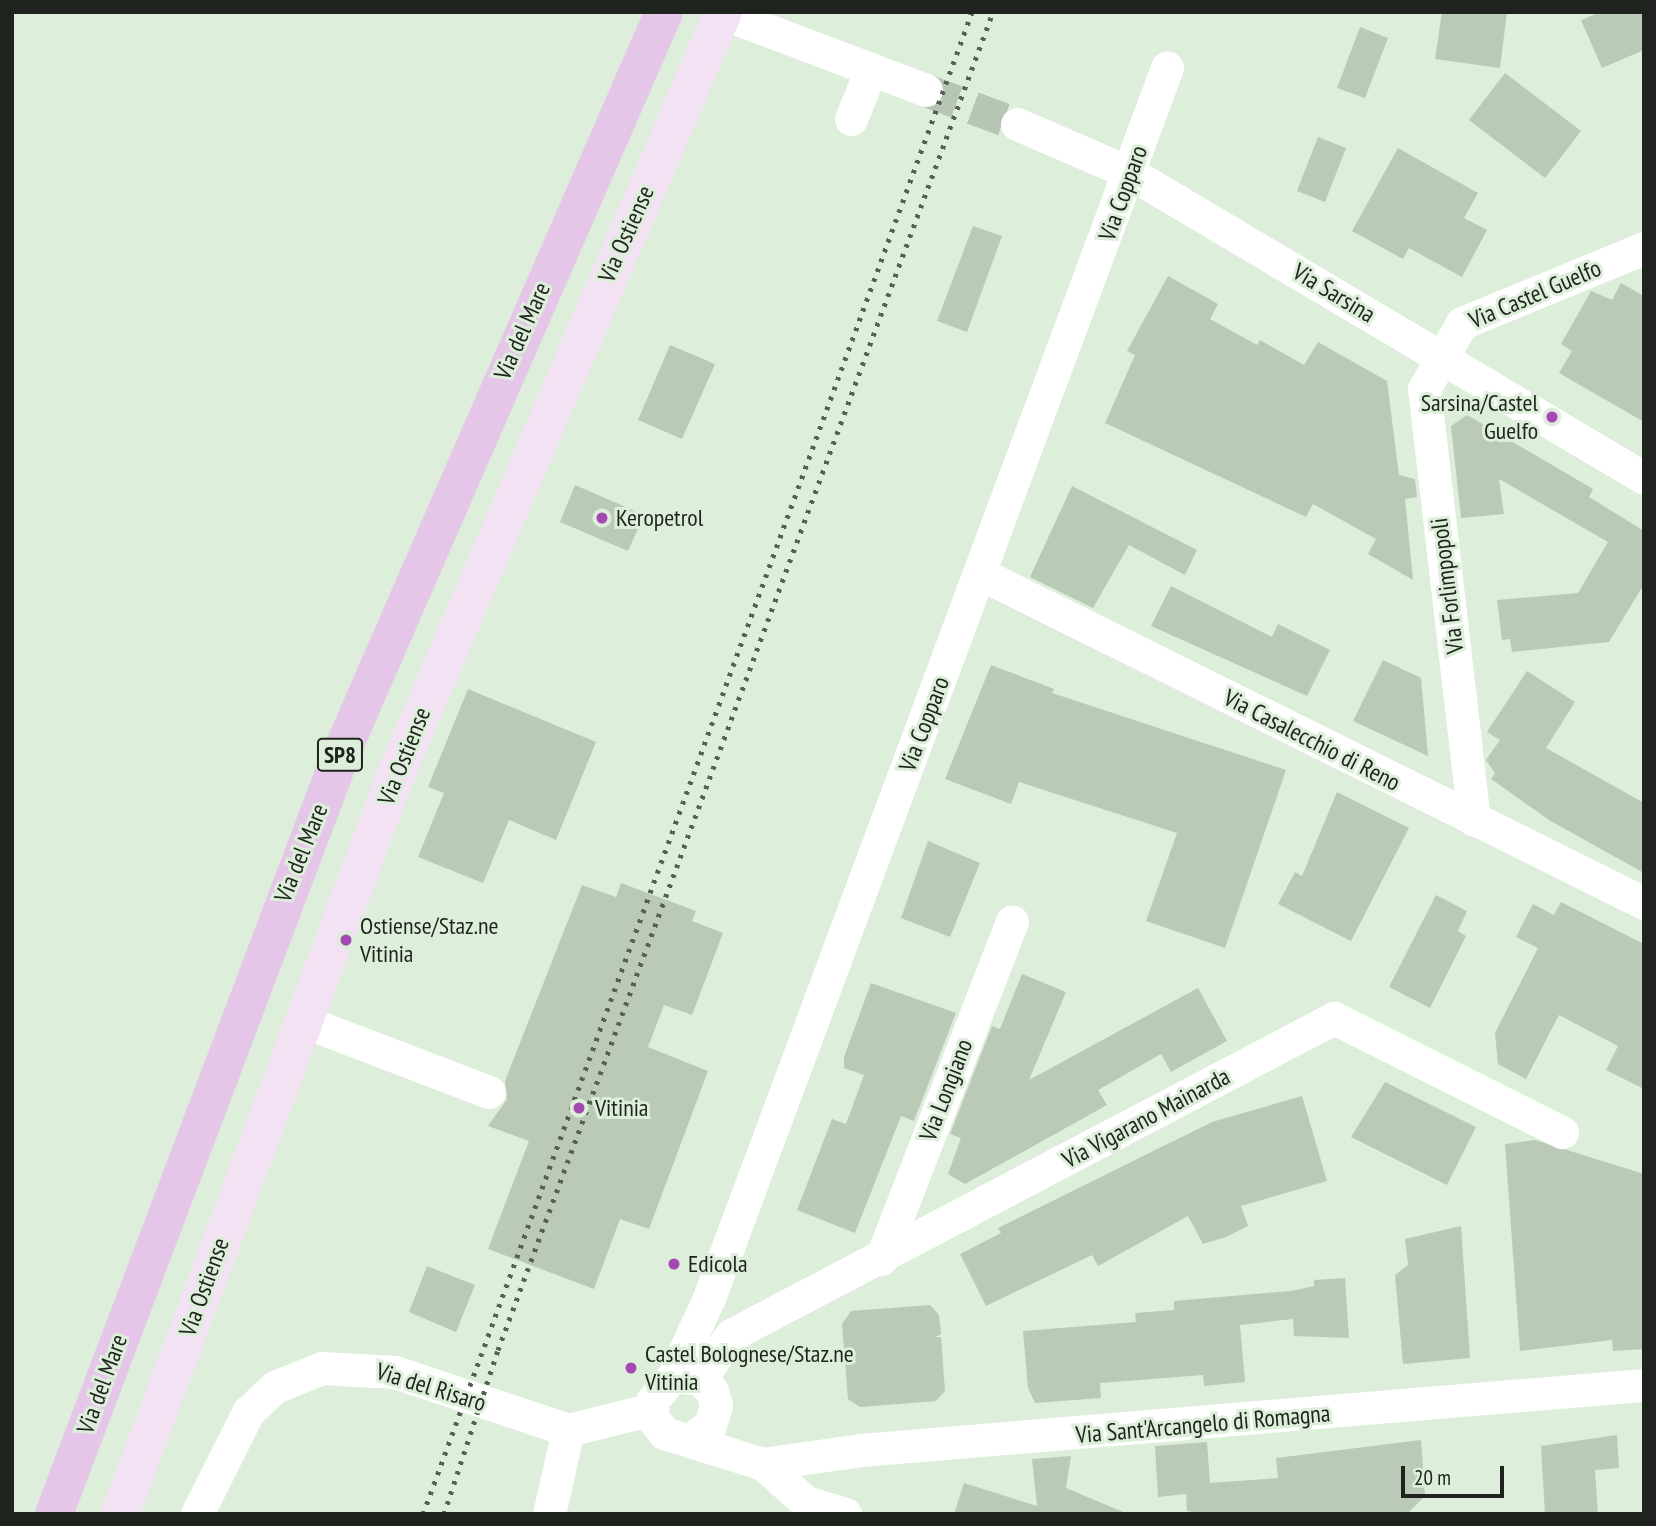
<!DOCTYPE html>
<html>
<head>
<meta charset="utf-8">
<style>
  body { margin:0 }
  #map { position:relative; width:1656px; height:1526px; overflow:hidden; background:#ddeeda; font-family:"PT Sans Narrow",sans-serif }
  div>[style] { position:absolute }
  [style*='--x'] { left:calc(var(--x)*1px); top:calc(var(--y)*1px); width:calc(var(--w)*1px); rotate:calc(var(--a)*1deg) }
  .building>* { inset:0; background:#bacab7 }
  .street-tunnel>* { height:33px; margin-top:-16.5px; transform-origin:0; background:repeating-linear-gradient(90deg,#b7c6b4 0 33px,transparent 0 50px) }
  .street>* { height:33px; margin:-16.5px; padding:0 16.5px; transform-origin:16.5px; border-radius:16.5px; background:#fff }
  .secondary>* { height:38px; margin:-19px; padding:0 19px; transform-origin:19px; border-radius:19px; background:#f2e2f4 }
  .primary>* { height:38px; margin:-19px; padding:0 19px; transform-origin:19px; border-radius:19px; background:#e5c6e9 }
  .rail>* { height:5px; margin-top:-2.5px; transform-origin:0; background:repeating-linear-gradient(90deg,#576055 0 3.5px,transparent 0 10.5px) }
  .dots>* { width:19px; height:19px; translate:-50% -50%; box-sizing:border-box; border:4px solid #ddeeda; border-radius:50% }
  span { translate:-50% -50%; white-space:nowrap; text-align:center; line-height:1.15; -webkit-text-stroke:6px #ddeeda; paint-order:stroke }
  .shield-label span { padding:2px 5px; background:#ddeeda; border:2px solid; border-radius:5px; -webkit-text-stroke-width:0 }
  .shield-label { font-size:23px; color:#1e241d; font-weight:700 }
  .street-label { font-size:24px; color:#1e241d }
  .poi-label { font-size:24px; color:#1e241d }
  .right { translate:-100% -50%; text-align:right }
  .left { translate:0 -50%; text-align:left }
  .frame { position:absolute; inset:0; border:14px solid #1e241d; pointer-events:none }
  .scale { position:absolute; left:1401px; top:1466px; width:103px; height:32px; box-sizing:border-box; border:4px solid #1e241d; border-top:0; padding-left:9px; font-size:21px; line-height:24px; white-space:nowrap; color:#1e241d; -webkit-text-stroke:5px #ddeeda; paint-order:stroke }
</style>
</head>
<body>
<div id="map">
  <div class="building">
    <div style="clip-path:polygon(1442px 12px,1507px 12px,1500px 68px,1435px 59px)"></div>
    <div style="clip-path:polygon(1601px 12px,1644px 12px,1644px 50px,1602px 68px,1581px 20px)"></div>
    <div style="clip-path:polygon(1360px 27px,1388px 38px,1365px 98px,1337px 88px)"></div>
    <div style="clip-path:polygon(1505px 73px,1581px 131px,1545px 178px,1469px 120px)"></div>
    <div style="clip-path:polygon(1318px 137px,1346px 148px,1325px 202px,1297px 191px)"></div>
    <div style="clip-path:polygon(1398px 148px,1478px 193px,1464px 218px,1487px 230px,1462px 277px,1409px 248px,1403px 259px,1352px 231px)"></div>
    <div style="clip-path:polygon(973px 226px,1002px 236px,967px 332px,937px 321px)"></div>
    <div style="clip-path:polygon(1168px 276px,1218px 304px,1210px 319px,1257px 345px,1260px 340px,1304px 365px,1318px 342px,1387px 381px,1399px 475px,1415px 479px,1417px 497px,1405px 499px,1413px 580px,1368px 554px,1376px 539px,1313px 504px,1306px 517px,1105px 423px,1135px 355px,1127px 351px)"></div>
    <div style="clip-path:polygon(1621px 283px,1644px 296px,1644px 422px,1559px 373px,1572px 351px,1561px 344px,1591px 291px,1612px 300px)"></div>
    <div style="clip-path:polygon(670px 345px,715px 364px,682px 439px,638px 420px)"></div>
    <div style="clip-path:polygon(1467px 415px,1593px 489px,1589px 497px,1644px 531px,1644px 584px,1609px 642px,1512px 652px,1510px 639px,1502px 640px,1497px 600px,1578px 593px,1608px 542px,1499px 479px,1504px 514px,1461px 518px,1451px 426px)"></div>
    <div style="clip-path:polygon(575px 485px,644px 515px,628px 551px,560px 522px)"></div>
    <div style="clip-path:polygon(1072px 486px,1197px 550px,1185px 575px,1129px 545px,1093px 608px,1030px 577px)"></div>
    <div style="clip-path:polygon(1171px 586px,1272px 637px,1278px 624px,1330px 650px,1307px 696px,1151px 626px)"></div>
    <div style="clip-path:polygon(1383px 660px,1421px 678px,1428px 756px,1353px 721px)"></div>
    <div style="clip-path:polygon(991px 665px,1054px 689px,1052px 693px,1286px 770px,1225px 948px,1146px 921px,1177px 833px,1019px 782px,1011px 804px,945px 779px)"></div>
    <div style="clip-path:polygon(1527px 671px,1575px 702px,1546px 748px,1644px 803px,1644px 873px,1549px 820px,1491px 779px,1495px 773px,1486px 760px,1500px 740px,1487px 732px)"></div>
    <div style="clip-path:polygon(468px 689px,596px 742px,556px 840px,509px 820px,483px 883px,418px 857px,444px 793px,428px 787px)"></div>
    <div style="clip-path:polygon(1337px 792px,1409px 828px,1351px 941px,1278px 904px,1295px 872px,1302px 876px)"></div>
    <div style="clip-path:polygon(928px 841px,980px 863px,950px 937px,901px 918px)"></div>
    <div style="clip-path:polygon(621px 883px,696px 911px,692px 921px,723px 933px,692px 1015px,664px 1005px,648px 1047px,708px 1071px,649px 1229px,620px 1219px,594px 1289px,488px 1249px,529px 1141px,488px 1126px,507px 1099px,505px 1081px,582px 885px,616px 897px)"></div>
    <div style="clip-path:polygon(1436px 895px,1467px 911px,1458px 931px,1466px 936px,1430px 1008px,1389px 987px)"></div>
    <div style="clip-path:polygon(1561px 902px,1644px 944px,1644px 1089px,1606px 1070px,1618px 1046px,1559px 1015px,1526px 1079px,1498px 1064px,1495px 1033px,1538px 948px,1516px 937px,1533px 904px,1554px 915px)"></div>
    <div style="clip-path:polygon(1022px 974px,1066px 992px,1029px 1080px,1198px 988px,1227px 1041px,1171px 1072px,1161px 1054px,1098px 1090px,1107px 1105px,965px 1184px,948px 1174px,961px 1138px,950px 1134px,992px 1026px,1000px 1029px)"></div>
    <div style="clip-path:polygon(871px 983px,956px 1013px,914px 1121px,901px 1116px,855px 1233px,797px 1210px,832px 1119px,846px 1124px,864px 1075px,844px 1068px,844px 1057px)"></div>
    <div style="clip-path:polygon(1385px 1082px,1476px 1127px,1447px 1185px,1351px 1137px)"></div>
    <div style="clip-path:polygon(1302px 1096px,1327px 1181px,1241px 1206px,1248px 1226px,1226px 1237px,1203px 1244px,1188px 1216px,1098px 1266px,1092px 1255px,986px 1306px,960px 1254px,1001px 1233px,998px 1228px,1212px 1122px)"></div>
    <div style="clip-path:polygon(1535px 1140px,1644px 1174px,1644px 1349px,1613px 1351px,1612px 1340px,1520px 1351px,1505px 1144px)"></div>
    <div style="clip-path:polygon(1461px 1226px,1470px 1358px,1403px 1364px,1395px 1275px,1408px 1265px,1405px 1239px)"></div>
    <div style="clip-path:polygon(427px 1266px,475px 1285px,456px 1332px,409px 1312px)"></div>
    <div style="clip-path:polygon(1345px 1278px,1349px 1338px,1294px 1336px,1293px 1319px,1240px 1325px,1245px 1382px,1204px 1386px,1203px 1375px,1100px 1383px,1101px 1398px,1035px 1403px,1028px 1388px,1023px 1331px,1136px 1322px,1135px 1313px,1174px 1310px,1174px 1301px,1291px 1291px,1314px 1286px,1314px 1280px)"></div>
    <div style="clip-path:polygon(930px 1305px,939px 1315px,941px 1334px,935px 1337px,941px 1337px,945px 1391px,936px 1401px,860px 1407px,848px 1399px,842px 1324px,851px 1311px)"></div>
    <div style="clip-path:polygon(1617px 1435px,1619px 1468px,1595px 1470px,1598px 1514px,1545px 1514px,1541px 1446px)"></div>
    <div style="clip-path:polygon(1421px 1440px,1425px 1496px,1408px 1513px,1208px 1514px,1187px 1511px,1186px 1494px,1158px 1497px,1155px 1446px,1207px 1442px,1210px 1483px,1278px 1478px,1276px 1458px)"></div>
    <div style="clip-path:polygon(1071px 1456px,1066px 1488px,1128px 1514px,954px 1514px,964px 1483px,1037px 1506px,1032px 1459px)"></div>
  </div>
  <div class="street-tunnel">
    <div style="--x:926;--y:90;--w:97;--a:20.5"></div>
  </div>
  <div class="street">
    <div style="--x:722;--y:13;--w:218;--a:20.7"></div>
    <div style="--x:851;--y:119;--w:54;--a:-68.2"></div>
    <div style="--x:1017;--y:124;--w:123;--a:23.4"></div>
    <div style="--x:1130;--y:173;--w:598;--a:30.68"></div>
    <div style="--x:981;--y:574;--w:740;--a:26.39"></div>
    <div style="--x:1474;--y:820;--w:434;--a:-96.6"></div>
    <div style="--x:1424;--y:389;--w:76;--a:-60.1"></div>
    <div style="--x:1462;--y:323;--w:197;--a:-22.4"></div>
    <div style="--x:303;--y:1021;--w:199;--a:20.9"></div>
    <div style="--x:881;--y:1259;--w:362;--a:-68.8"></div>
    <div style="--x:673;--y:1376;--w:86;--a:-65.2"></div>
    <div style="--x:709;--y:1298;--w:1313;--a:-69.58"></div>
    <div style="--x:700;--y:1379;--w:54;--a:-54.8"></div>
    <div style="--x:731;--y:1335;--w:681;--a:-27.73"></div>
    <div style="--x:1334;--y:1018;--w:255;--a:26.6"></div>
    <div style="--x:692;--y:1438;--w:22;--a:-36"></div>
    <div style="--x:710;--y:1425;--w:21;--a:-73"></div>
    <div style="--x:716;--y:1405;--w:15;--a:-106"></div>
    <div style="--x:712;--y:1391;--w:17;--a:-135"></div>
    <div style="--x:700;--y:1379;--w:27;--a:-174"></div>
    <div style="--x:673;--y:1376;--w:33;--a:130"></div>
    <div style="--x:652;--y:1401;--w:16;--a:90"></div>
    <div style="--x:652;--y:1417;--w:20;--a:53"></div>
    <div style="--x:664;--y:1433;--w:104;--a:17.4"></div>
    <div style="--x:763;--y:1464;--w:57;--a:41.5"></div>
    <div style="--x:806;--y:1502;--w:41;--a:17.1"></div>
    <div style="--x:763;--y:1464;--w:99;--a:-8.1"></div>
    <div style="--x:861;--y:1450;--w:786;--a:-4.75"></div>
    <div style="--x:197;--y:1514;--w:114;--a:-63.4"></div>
    <div style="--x:248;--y:1412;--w:37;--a:-43"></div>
    <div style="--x:275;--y:1387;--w:51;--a:-22"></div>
    <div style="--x:322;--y:1368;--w:73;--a:3.1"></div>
    <div style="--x:395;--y:1372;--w:182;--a:18.5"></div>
    <div style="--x:568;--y:1430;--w:87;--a:-14"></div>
    <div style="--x:549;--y:1514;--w:86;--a:-77.3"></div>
  </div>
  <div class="secondary">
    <div style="--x:120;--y:1514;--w:795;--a:-69.54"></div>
    <div style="--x:398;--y:769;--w:824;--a:-66.76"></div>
  </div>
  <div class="primary">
    <div style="--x:54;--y:1514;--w:818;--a:-69.3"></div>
    <div style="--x:343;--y:749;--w:804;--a:-66.46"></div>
  </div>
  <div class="rail">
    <div style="--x:423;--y:1514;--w:1599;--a:-69.92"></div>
    <div style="--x:444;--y:1514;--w:173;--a:-71.8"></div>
    <div style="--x:498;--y:1350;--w:1427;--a:-69.7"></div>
  </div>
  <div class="dots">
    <div style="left:1552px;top:417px;background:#a448b2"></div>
    <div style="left:602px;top:518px;background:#a448b2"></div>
    <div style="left:346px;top:940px;background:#a448b2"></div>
    <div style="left:579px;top:1108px;background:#a448b2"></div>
    <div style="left:674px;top:1264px;background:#a448b2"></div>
    <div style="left:631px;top:1368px;background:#a448b2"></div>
  </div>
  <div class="shield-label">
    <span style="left:340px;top:755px">SP8</span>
  </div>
  <div class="street-label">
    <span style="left:1123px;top:193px;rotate:-70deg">Via Copparo</span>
    <span style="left:626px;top:234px;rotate:-66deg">Via Ostiense</span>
    <span style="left:1334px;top:293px;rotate:31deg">Via Sarsina</span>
    <span style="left:1535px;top:294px;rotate:-23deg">Via Castel Guelfo</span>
    <span style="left:522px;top:331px;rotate:-66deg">Via del Mare</span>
    <span style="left:1447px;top:586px;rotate:-97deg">Via Forlimpopoli</span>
    <span style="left:924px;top:724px;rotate:-69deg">Via Copparo</span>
    <span style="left:1312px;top:740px;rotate:27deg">Via Casalecchio di Reno</span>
    <span style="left:404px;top:756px;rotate:-68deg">Via Ostiense</span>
    <span style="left:301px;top:853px;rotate:-68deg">Via del Mare</span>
    <span style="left:946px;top:1090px;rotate:-69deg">Via Longiano</span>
    <span style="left:1146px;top:1118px;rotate:-28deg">Via Vigarano Mainarda</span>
    <span style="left:204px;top:1287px;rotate:-70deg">Via Ostiense</span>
    <span style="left:102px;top:1384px;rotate:-70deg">Via del Mare</span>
    <span style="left:431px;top:1387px;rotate:17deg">Via del Risaro</span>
    <span style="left:1203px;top:1424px;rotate:-5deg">Via Sant'Arcangelo di Romagna</span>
  </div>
  <div class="poi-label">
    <span class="right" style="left:1538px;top:417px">Sarsina/Castel<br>Guelfo</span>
    <span class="left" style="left:616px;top:518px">Keropetrol</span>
    <span class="left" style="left:360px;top:940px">Ostiense/Staz.ne<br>Vitinia</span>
    <span class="left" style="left:595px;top:1108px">Vitinia</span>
    <span class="left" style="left:688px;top:1264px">Edicola</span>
    <span class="left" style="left:645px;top:1368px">Castel Bolognese/Staz.ne<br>Vitinia</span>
  </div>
  <div class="frame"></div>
  <div class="scale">20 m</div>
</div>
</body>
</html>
